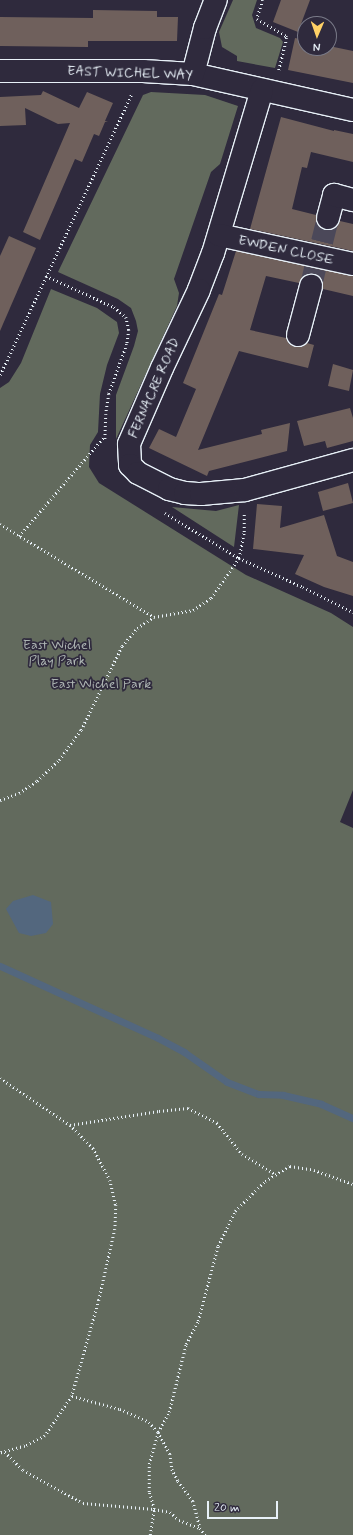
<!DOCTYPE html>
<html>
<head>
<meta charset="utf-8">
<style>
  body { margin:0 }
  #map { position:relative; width:353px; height:1535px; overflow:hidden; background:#2f2a3d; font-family:Mynerve,sans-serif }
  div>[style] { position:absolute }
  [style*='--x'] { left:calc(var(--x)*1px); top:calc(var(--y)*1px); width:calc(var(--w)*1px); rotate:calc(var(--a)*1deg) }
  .green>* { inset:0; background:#626a5d }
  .water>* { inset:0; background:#53677e }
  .stream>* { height:7px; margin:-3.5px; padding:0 3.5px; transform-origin:3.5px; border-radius:3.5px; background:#53677e }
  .building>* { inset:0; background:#6f605c }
  .minor-tunnel>* { height:22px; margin-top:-11px; transform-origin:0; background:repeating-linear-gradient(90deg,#4b4859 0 22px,transparent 0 33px) }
  .path>* { height:2.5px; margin-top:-1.25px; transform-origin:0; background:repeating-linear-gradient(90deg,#e8f1f8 0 1px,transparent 0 4px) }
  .roads { filter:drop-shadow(1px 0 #e8f1f8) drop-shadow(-1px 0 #e8f1f8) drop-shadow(0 1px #e8f1f8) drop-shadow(0 -1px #e8f1f8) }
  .minor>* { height:22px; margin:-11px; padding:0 11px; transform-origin:11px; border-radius:11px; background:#2f2a3d }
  span { translate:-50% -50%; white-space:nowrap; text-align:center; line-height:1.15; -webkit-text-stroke:3.5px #2f2a3d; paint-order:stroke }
  .street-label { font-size:14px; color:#e8f1f8 }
  .park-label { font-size:14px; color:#acb4b2 }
  .north { position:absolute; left:297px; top:16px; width:40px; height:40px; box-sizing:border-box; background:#2f2a3d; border:1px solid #797a88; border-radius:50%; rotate:182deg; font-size:11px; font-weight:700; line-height:16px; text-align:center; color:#e8f1f8 }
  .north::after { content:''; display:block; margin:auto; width:14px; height:18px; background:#ffd166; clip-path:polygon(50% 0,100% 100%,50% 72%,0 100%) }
  .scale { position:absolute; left:207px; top:1501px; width:71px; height:18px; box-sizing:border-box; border:2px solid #e8f1f8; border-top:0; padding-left:5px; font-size:12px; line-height:14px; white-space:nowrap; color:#e8f1f8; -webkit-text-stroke:3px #2f2a3d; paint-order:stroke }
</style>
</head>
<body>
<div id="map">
  <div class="green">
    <div style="clip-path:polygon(233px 0,257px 0,252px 15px,256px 28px,280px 38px,283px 42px,275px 68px,237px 61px,237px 56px,222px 47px,219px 32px)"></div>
    <div style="clip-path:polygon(151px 92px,205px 95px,238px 106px,220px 164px,211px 172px,174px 279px,179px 293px,177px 306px,116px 439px,116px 395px,134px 346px,138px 331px,136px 321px,131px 308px,118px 299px,58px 272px,143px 95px)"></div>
    <div style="clip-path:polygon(51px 289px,97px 308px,117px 322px,119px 333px,107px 365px,100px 394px,98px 432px,90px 445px,89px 467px,99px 483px,246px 575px,331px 613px,353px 627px,353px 790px,340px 822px,353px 828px,353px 1535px,0 1535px,0 388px,9px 382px,21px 363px)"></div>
    <div style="clip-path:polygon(239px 505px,234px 547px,172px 507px,216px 511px)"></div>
  </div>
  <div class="water">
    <div style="clip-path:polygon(33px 895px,51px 902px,53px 924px,46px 933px,31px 936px,19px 933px,6px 909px,13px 901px)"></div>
  </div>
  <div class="stream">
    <div style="--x:0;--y:966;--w:174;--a:24.5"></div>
    <div style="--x:158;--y:1038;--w:30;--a:28"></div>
    <div style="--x:184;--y:1052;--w:52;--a:34.9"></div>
    <div style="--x:227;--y:1082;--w:34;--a:21"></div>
    <div style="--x:259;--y:1094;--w:24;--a:2"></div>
    <div style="--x:283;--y:1095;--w:39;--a:13"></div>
    <div style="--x:321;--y:1104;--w:35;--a:24"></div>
  </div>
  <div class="building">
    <div style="clip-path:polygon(281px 0,310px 0,298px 32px,273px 22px)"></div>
    <div style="clip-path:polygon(93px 10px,157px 11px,157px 17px,178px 17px,177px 41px,88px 41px,88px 47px,0 46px,0 17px,93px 18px)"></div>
    <div style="clip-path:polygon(295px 38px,305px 40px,305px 48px,329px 48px,329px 46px,353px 51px,353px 83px,288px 70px)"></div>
    <div style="clip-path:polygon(43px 91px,79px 108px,87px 92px,113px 103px,105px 121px,108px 122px,105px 122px,99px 136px,94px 134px,82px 162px,75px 159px,40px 240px,23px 232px,70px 123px,58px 124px,25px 108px,26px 125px,0 126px,0 97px,41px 95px)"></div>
    <div style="clip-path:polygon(281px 117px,334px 131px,334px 130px,353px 134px,353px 162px,311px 152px,307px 168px,302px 167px,292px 209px,316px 215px,316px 221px,319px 227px,325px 230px,331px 230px,337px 227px,340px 221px,353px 224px,353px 251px,250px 229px)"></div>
    <div style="clip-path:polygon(9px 236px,36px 248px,0 331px,0 256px)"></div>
    <div style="clip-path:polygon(236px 251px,353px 276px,353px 296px,323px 289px,323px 283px,320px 277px,314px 274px,307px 274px,302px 277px,299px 283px,266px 276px,250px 330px,286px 338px,289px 344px,295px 347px,302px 347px,307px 343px,314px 345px,308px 368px,239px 351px,198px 450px,262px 434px,261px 430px,290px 423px,287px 451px,209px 471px,207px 476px,149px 448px,159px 429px,176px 437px,196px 389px,183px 383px,219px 294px,222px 295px)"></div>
    <div style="clip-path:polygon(333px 364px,353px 370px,349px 391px,328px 386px)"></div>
    <div style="clip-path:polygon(350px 408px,353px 418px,353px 441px,327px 448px,325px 441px,304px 446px,297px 421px)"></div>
    <div style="clip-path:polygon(348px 483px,353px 503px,323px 511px,318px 492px)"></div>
    <div style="clip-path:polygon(257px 504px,282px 506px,280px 528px,324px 515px,337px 556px,353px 562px,353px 596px,324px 587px,295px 574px,304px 555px,253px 549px)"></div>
  </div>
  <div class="minor-tunnel">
    <div style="--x:322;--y:242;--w:25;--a:-76"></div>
    <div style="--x:311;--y:286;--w:18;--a:-77"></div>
  </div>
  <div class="path">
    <div style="--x:263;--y:0;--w:20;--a:108"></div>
    <div style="--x:257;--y:19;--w:34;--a:30"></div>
    <div style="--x:286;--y:36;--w:2;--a:63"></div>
    <div style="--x:287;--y:38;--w:34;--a:104"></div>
    <div style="--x:46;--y:276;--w:75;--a:24.5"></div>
    <div style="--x:114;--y:307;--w:16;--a:40"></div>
    <div style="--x:126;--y:317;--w:13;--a:77"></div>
    <div style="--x:129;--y:330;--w:14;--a:98"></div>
    <div style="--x:127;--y:344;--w:53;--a:109.8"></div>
    <div style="--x:109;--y:394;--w:20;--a:99"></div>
    <div style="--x:106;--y:414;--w:27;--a:92"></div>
    <div style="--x:0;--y:375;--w:311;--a:-64.9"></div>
    <div style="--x:165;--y:513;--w:87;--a:31.3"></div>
    <div style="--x:239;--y:558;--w:70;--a:24.4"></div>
    <div style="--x:303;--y:587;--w:56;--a:26.6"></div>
    <div style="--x:0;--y:524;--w:180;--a:31.1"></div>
    <div style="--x:19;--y:536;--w:130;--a:-49.4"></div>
    <div style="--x:0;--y:800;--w:20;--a:-20"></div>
    <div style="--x:19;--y:793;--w:22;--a:-34"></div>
    <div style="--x:37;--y:781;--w:30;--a:-44"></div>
    <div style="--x:59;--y:760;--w:37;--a:-54"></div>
    <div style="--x:81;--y:730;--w:93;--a:-64"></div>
    <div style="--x:122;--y:646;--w:23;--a:-50"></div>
    <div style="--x:137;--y:628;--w:20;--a:-33"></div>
    <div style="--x:154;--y:617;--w:40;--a:-10"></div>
    <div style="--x:193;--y:610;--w:22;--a:-34"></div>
    <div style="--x:211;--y:598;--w:49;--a:-55"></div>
    <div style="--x:239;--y:558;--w:26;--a:-79"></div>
    <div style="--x:244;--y:532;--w:20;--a:-90"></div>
    <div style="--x:0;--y:1078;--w:84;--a:33.9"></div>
    <div style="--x:70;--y:1125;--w:33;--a:45"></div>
    <div style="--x:93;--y:1148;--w:36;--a:62"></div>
    <div style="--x:110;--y:1180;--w:26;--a:77"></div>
    <div style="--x:116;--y:1205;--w:24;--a:92"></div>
    <div style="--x:115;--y:1229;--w:73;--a:102.7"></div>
    <div style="--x:99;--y:1300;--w:100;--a:105.7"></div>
    <div style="--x:72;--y:1396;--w:48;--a:124"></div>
    <div style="--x:45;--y:1436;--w:22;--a:153"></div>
    <div style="--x:25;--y:1446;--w:26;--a:164"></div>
    <div style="--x:70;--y:1125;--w:90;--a:-8.9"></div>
    <div style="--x:159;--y:1111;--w:29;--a:-6"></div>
    <div style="--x:188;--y:1108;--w:33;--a:27"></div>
    <div style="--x:217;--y:1123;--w:40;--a:51"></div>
    <div style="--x:242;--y:1154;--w:39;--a:31"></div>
    <div style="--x:72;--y:1396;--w:50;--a:15.2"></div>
    <div style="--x:120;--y:1409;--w:32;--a:24"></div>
    <div style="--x:149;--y:1422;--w:13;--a:48"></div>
    <div style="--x:158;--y:1432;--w:25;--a:61"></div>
    <div style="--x:170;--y:1454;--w:15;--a:82"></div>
    <div style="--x:172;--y:1469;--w:13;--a:63"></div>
    <div style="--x:178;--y:1481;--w:25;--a:53"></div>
    <div style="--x:193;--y:1501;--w:27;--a:75"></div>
    <div style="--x:5;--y:1452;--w:25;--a:45"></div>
    <div style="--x:23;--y:1470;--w:68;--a:28.8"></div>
    <div style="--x:83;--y:1503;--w:71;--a:4.8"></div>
    <div style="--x:154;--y:1509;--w:16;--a:11"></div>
    <div style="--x:170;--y:1512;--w:12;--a:42"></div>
    <div style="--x:179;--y:1520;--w:22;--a:21"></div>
    <div style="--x:200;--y:1528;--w:9;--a:54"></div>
    <div style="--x:150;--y:1535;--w:26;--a:-81"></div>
    <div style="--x:154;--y:1509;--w:18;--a:-106"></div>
    <div style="--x:149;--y:1492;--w:28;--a:-90"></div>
    <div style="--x:149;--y:1464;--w:33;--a:-74"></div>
    <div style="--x:158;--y:1432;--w:23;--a:-61"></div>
    <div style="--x:169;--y:1412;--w:70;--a:-76"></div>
    <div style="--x:186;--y:1344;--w:26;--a:-62"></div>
    <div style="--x:198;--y:1321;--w:78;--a:-75.1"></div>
    <div style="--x:218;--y:1246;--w:39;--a:-64"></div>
    <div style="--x:235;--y:1211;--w:42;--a:-45"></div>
    <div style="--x:265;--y:1181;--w:29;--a:-31"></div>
    <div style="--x:290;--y:1166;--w:24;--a:9"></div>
    <div style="--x:314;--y:1170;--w:41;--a:19.7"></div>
  </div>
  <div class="roads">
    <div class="minor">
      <div style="--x:0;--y:71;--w:143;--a:0"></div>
      <div style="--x:143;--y:71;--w:50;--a:3.4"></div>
      <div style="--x:193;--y:74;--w:164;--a:12.7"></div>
      <div style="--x:193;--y:74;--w:48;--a:-75.4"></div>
      <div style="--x:205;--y:28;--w:30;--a:-69"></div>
      <div style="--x:262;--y:90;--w:170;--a:106.7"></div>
      <div style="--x:213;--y:253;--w:40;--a:111"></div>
      <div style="--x:199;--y:290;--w:86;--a:115.4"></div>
      <div style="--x:162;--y:368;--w:83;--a:113.5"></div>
      <div style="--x:129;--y:444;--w:21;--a:87"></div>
      <div style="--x:130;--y:465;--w:11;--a:45"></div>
      <div style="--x:138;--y:473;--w:35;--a:27"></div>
      <div style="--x:169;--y:489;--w:16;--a:14"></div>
      <div style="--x:185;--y:493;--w:16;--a:4"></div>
      <div style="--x:201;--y:494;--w:44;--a:-5.2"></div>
      <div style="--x:245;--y:490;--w:112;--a:-15.5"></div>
      <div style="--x:328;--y:218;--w:24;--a:-75"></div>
      <div style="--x:334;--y:195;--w:20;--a:15"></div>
      <div style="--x:219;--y:235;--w:137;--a:12.2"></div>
      <div style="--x:298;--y:335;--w:51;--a:-75.1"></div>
    </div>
  </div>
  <div class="street-label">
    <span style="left:130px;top:73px;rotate:2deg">EAST WICHEL WAY</span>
    <span style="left:286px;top:250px;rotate:12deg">EWDEN CLOSE</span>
    <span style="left:154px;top:388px;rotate:-66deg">FERNACRE ROAD</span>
  </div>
  <div class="park-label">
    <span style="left:57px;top:653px">East Wichel<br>Play Park</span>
    <span style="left:101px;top:684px">East Wichel Park</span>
  </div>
  <div class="north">N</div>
  <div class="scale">20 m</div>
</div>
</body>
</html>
